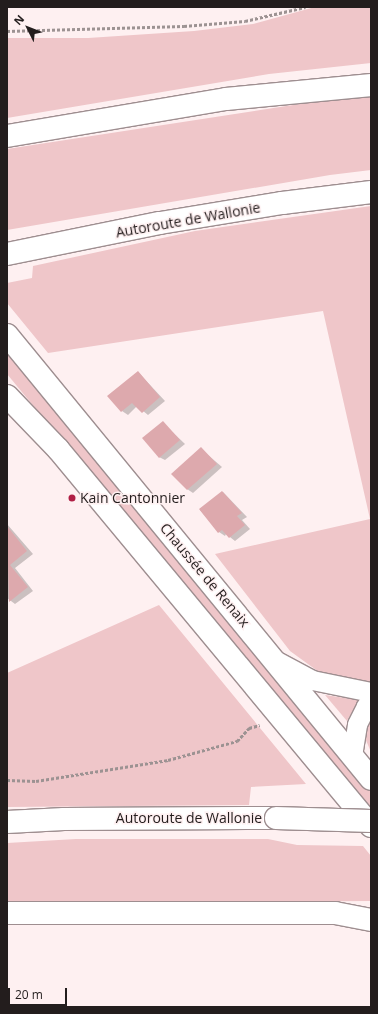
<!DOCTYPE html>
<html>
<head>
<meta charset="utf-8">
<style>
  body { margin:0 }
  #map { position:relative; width:378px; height:1014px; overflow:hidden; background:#fef0f1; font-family:"Open Sans",sans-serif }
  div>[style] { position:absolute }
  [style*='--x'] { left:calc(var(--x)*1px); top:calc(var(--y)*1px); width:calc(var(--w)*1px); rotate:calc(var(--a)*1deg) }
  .green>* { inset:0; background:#efc6c9 }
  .shadow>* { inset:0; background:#0003 }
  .building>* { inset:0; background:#dda9ad }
  .path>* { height:2.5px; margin-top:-1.25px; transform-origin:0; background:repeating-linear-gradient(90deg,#9c9292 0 3px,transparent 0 5px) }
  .roads { filter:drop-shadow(1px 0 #9e8e90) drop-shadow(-1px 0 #9e8e90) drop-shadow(0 1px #9e8e90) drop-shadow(0 -1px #9e8e90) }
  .street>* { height:19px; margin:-9.5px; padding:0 9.5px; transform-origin:9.5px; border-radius:9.5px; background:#fff }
  .primary>* { height:22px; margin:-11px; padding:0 11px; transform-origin:11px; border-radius:11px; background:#fff }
  .highway>* { height:22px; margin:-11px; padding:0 11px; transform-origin:11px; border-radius:11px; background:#fff }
  .bridges { filter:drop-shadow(1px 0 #9e8e90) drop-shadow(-1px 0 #9e8e90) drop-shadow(0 1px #9e8e90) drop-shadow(0 -1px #9e8e90) }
  .highway-bridge>* { height:22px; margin:-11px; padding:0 11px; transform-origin:11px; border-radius:11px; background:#fff }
  .dots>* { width:11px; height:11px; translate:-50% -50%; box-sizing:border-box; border:2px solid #fef0f1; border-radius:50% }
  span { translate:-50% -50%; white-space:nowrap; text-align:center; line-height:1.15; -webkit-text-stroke:3px #fef0f1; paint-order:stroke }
  .street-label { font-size:14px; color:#231d1d }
  .poi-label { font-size:14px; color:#231d1d }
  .left { translate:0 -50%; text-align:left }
  .frame { position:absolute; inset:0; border:8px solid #231d1d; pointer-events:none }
  .north { position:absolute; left:8px; top:8px; width:40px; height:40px; -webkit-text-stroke:3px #fef0f1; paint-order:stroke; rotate:312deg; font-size:11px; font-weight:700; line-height:16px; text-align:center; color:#231d1d }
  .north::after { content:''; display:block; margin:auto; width:14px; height:18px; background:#231d1d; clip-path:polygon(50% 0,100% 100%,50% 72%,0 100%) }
  .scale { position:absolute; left:8px; top:988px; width:59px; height:18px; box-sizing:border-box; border:2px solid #231d1d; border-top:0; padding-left:5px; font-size:12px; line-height:14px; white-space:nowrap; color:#231d1d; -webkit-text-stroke:3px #fef0f1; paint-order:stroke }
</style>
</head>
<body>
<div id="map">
  <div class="green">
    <div style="clip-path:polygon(315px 7px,371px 7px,371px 63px,269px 74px,7px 118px,7px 38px,88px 38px,194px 31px,253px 24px)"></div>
    <div style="clip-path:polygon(371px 95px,371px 170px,330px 175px,7px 230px,7px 149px,332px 99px)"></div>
    <div style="clip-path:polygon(371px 206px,371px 683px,319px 672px,290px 651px,215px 554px,370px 519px,323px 311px,48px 353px,7px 303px,7px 283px,32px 278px,33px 266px,195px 231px)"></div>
    <div style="clip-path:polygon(7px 345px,371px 788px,371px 814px,7px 374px)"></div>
    <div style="clip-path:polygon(159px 605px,306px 784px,251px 787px,249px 805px,7px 807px,7px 673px)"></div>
    <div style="clip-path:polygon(325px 695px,359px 700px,347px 721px)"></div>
    <div style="clip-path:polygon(371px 718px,371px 752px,365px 738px,367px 722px)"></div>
    <div style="clip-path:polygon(76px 839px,268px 839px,297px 845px,363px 846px,371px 856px,371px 901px,7px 903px,7px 843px)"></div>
  </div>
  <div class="shadow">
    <div style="clip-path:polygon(138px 372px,165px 401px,148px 415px,137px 406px,128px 415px,122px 411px)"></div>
    <div style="clip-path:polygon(163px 423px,185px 444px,165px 460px,159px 457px)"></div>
    <div style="clip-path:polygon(201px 449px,222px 467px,193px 493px,187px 489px)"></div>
    <div style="clip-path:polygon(223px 492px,247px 517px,242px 520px,250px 529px,235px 541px,226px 534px,225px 536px,219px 532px,200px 510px)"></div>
    <div style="clip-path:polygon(7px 524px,33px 554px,15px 568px,33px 591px,15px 604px,7px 598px)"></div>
  </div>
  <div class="building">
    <div style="clip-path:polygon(138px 371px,160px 397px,142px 413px,132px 403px,121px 412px,107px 396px)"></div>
    <div style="clip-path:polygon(163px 421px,180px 440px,159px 458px,142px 438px)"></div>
    <div style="clip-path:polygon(201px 447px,217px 464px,187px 490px,171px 474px)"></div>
    <div style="clip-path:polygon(222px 491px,242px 513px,237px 516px,245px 525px,229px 538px,222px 530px,218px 533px,199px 509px)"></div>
    <div style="clip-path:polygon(7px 526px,27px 551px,10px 565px,28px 587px,9px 602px)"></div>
  </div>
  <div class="path">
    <div style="--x:7;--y:31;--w:177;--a:-1.6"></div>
    <div style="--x:184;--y:26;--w:61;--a:-4.7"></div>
    <div style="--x:245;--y:21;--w:62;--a:-13.1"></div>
    <div style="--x:7;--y:780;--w:29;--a:2"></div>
    <div style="--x:36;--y:781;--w:134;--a:-9"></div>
    <div style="--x:168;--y:760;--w:72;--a:-15.4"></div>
    <div style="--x:237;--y:741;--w:18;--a:-47"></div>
    <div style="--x:249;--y:728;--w:11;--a:-15"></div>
  </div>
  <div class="roads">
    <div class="street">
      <div style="--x:275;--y:660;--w:42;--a:28.4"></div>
      <div style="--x:312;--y:680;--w:60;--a:11.5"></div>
      <div style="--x:352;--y:756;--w:32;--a:-81"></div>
      <div style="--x:357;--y:724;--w:20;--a:-63"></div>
      <div style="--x:366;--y:706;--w:7;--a:-45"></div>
    </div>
    <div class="primary">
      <div style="--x:7;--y:335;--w:574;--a:50.65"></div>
      <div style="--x:7;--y:396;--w:74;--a:46.1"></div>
      <div style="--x:58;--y:449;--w:490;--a:50.3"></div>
    </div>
    <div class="highway">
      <div style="--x:7;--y:136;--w:222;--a:-9.6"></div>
      <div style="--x:226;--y:99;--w:146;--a:-5.5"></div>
      <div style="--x:7;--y:254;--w:156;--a:-11.5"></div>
      <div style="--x:160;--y:223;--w:124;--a:-9.3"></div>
      <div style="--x:282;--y:203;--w:90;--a:-7"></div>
      <div style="--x:7;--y:822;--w:57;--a:-3"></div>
      <div style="--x:64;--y:819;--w:212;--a:-0.3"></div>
      <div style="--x:7;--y:913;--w:328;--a:0"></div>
      <div style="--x:335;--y:913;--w:37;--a:11"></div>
    </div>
  </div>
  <div class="bridges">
    <div class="highway-bridge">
      <div style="--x:276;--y:818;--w:95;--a:1.8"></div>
    </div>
  </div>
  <div class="dots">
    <div style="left:72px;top:498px;background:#b01e44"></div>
  </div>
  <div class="street-label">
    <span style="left:188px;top:220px;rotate:-10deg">Autoroute de Wallonie</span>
    <span style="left:205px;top:575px;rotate:50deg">Chaussée de Renaix</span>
    <span style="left:189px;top:818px">Autoroute de Wallonie</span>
  </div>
  <div class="poi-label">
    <span class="left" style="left:80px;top:498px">Kain Cantonnier</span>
  </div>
  <div class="frame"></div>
  <div class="north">N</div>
  <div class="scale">20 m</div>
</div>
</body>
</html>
